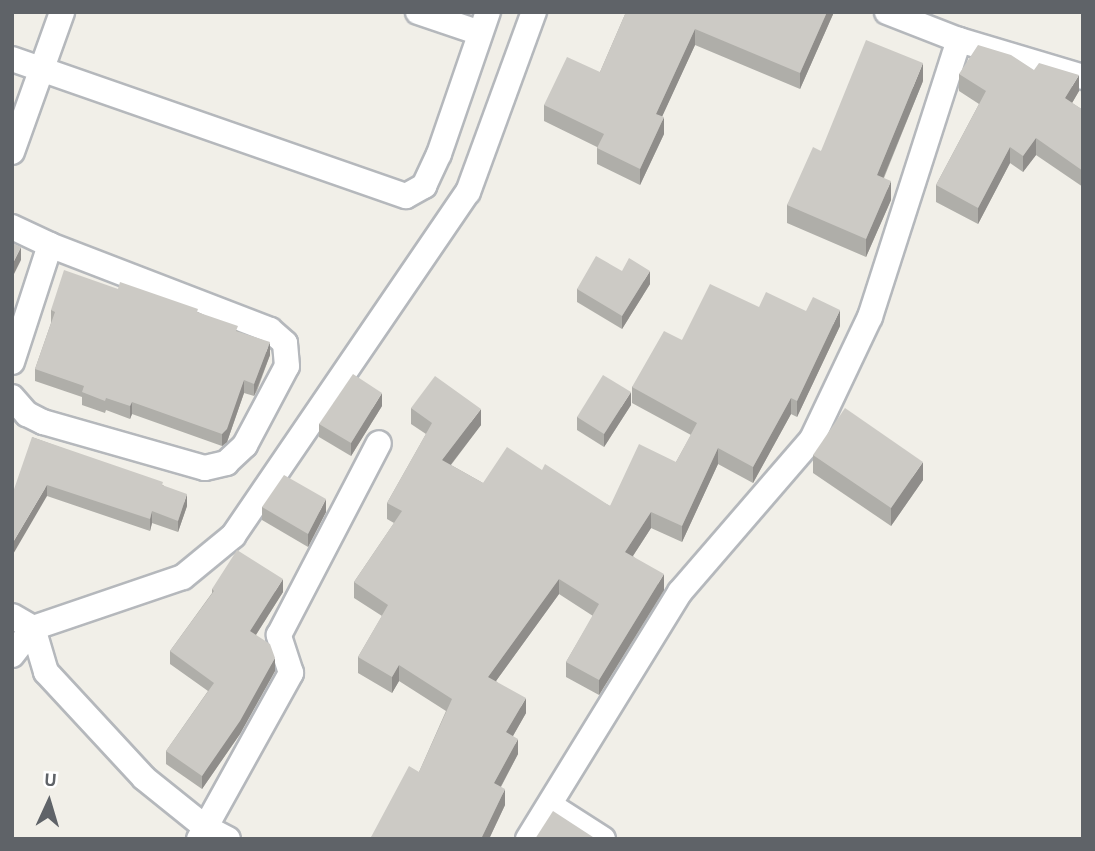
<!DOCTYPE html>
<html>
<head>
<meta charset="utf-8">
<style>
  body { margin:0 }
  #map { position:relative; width:1095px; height:851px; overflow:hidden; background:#f1efe8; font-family:"Alegreya Sans",sans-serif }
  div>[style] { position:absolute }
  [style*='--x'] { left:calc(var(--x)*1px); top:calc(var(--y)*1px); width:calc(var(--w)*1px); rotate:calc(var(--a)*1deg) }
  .roads { filter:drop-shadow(2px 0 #b5b8bc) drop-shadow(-2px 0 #b5b8bc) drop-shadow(0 2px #b5b8bc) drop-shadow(0 -2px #b5b8bc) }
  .minor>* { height:24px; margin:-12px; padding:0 12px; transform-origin:12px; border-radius:12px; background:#fff }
  .wall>* { inset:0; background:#afaea9 }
  .shaded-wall>* { inset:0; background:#8f8d8a }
  .building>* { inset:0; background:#cccac5 }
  span { translate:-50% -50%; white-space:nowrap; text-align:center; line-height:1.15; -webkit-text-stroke:7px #fff; paint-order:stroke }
  .frame { position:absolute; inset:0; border:14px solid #5f6368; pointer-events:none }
  .north { position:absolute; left:14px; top:767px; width:70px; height:70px; -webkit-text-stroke:5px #fff; paint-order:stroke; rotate:4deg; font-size:19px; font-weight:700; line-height:28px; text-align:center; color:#5f6368 }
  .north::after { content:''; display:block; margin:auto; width:24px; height:32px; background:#5f6368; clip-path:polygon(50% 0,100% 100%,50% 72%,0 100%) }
</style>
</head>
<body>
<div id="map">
  <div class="roads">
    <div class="minor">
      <div style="--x:418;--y:12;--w:65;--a:18.7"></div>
      <div style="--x:887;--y:12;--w:77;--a:21.3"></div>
      <div style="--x:12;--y:59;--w:417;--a:19.2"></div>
      <div style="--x:406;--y:196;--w:21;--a:-29"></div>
      <div style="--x:424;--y:186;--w:35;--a:-65"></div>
      <div style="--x:439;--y:154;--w:150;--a:-71"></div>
      <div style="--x:12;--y:152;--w:149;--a:-70.3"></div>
      <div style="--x:12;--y:227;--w:42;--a:25.3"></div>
      <div style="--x:50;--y:245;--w:123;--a:108"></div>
      <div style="--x:12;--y:397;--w:23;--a:49"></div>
      <div style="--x:27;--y:414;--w:18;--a:27"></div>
      <div style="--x:43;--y:422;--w:168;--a:15.9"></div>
      <div style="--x:205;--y:468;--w:22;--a:-13"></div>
      <div style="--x:226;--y:463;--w:26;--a:-43"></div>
      <div style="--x:245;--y:445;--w:89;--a:-62"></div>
      <div style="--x:287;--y:366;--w:23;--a:-95"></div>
      <div style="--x:285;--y:343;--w:20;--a:-139"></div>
      <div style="--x:270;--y:330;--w:236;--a:-158.9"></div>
      <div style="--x:12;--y:616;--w:24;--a:30"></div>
      <div style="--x:33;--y:628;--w:46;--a:73.5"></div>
      <div style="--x:46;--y:672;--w:144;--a:47.2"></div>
      <div style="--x:144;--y:778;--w:78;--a:38.8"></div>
      <div style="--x:205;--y:827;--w:26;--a:28"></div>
      <div style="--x:12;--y:655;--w:34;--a:-52"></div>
      <div style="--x:33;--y:628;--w:158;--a:-18.8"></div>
      <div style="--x:183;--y:577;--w:65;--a:-39.4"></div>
      <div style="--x:233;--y:536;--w:417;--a:-55.7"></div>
      <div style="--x:468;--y:192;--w:192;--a:-69.9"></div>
      <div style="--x:550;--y:805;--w:63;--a:32.7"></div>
      <div style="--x:199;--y:839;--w:190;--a:-61"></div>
      <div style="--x:291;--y:673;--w:40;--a:-108"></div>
      <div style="--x:279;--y:635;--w:216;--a:-62.5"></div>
      <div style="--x:528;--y:839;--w:290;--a:-58.4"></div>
      <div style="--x:680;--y:592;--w:202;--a:-49.2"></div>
      <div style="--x:812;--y:439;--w:135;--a:-64.6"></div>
      <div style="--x:870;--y:317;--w:291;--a:-72.2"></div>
      <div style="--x:959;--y:40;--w:129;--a:16.6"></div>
    </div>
  </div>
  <div class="wall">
    <div style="clip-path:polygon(626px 12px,834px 12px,800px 89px,695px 45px,662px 116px,664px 134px,640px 185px,597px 164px,597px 147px,544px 121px,544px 105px,600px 72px)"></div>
    <div style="clip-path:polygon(1034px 70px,1079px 91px,1072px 103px,1083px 110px,1083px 187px,1036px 155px,1023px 172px,1010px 163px,978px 224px,936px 202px,936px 185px,979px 104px,959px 91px,959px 74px)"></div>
    <div style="clip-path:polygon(923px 81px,884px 178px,891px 200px,866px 257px,787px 223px,787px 205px,821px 151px)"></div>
    <div style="clip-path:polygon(622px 271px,650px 284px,622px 329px,577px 302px,577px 289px)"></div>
    <div style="clip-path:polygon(118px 289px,198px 312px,238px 331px,270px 355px,257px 391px,254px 396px,244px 393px,227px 442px,222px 446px,132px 414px,130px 419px,106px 410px,105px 413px,82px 405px,82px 397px,35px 381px,35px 369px,51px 323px,51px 310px)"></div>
    <div style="clip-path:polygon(759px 307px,840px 326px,797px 417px,791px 414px,753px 483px,718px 464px,682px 542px,651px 528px,633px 556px,664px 590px,599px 695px,566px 677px,566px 662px,593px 616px,559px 594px,496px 681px,526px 713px,513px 736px,518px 754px,501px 787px,505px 805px,489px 839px,370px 839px,419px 772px,446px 711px,399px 681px,392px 693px,358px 673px,358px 657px,382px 616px,354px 598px,354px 582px,394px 523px,387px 519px,387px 503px,426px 434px,411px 424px,411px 408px,481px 425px,451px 465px,483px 483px,542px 470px,610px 506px,676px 462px,691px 435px,632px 403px,632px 387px,682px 340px)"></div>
    <div style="clip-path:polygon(631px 405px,604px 447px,577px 430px,577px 417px)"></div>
    <div style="clip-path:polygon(382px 406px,351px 456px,319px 437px,319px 424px)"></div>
    <div style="clip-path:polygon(32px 437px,163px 485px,187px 506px,178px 532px,152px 523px,150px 531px,47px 496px)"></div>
    <div style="clip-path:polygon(813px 455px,923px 480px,891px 526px,813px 473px)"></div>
    <div style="clip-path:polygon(262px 507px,326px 512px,308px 547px,262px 520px)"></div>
    <div style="clip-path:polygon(212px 589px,283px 592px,256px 635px,275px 671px,240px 734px,202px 789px,166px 764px,166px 751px,208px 691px,170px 664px,170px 651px,212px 593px)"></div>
  </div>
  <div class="shaded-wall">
    <div style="clip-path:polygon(827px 12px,834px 12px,800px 89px,800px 73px)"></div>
    <div style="clip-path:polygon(695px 29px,695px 45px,656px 130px,656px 114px)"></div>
    <div style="clip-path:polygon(923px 63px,923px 81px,877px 193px,877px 175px)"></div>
    <div style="clip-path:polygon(1079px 75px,1079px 91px,1065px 115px,1065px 98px)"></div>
    <div style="clip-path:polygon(664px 117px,664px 134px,640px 185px,640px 169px)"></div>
    <div style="clip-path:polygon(1036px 138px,1036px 155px,1023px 172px,1023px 156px)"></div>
    <div style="clip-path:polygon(1010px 147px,1010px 163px,978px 224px,978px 208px)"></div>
    <div style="clip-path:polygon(891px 181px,891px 200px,866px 257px,866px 239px)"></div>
    <div style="clip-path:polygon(21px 247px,21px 260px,12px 278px,12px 265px)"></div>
    <div style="clip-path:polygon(650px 271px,650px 284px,622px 329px,622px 316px)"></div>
    <div style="clip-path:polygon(14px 281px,14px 294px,12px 297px,12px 284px)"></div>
    <div style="clip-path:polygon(840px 310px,840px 326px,797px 417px,797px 401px)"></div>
    <div style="clip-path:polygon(270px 342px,270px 355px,254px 396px,254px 384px)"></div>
    <div style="clip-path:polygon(244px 380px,244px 393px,227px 442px,222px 446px,222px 434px)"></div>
    <div style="clip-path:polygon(631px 392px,631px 405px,604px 447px,604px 434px)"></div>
    <div style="clip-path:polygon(382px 393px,382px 406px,351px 456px,351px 443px)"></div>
    <div style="clip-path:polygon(791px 398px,791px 414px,753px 483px,753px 467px)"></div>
    <div style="clip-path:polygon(132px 402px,132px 414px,130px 419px,130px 406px)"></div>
    <div style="clip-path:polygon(481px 409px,481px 425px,442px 476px,442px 460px)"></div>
    <div style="clip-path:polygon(718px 448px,718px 464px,682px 542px,682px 526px)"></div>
    <div style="clip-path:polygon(923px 462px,923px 480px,891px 526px,891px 508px)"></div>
    <div style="clip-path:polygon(47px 485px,47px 496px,12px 556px,12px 544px)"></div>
    <div style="clip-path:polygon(187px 494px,187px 506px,178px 532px,178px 521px)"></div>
    <div style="clip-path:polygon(326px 499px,326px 512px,308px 547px,308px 534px)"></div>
    <div style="clip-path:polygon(152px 511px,152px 523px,150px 531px,150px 519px)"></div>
    <div style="clip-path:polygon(651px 512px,651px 528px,625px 568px,625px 552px)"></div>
    <div style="clip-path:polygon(664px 574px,664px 590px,599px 695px,599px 680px)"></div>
    <div style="clip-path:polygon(283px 579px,283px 592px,250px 644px,250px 631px)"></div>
    <div style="clip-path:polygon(559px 579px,559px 594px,488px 692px,488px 677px)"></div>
    <div style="clip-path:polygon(275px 658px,275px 671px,240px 734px,202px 789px,202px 776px)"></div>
    <div style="clip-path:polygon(399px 665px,399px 681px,392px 693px,392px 677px)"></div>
    <div style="clip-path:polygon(526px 698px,526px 713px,506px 748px,506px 732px)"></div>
    <div style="clip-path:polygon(518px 739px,518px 754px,494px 799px,494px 783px)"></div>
    <div style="clip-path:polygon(505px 789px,505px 805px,489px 839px,481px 839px)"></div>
  </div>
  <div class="building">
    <div style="clip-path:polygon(626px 12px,827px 12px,800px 73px,695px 29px,656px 114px,664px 117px,640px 169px,597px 148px,604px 134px,544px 105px,567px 57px,600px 72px)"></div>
    <div style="clip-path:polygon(866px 40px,923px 63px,877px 175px,891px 181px,866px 239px,787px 205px,813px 147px,821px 151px)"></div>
    <div style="clip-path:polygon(978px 45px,1011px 55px,1034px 70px,1039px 63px,1079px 75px,1065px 98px,1083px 110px,1083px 171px,1036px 138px,1023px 156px,1010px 147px,978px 208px,936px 185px,986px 91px,959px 74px)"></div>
    <div style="clip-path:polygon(12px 243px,21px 247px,12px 265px)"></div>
    <div style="clip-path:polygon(596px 256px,622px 271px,629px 258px,650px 271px,622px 316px,577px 289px)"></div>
    <div style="clip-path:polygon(64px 270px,118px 289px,120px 282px,198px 309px,197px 312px,238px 326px,236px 331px,270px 342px,254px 384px,244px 380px,227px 429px,222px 434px,132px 402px,130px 406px,106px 398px,105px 401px,82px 392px,84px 386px,35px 369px,55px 312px,51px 310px)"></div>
    <div style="clip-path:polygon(710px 284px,759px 307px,766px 292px,806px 311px,813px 297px,840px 310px,797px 401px,791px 398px,753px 467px,718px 448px,682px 526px,651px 512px,625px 552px,664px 574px,599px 680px,566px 662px,599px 604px,559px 579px,488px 677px,526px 698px,506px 732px,518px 739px,494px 783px,505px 789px,481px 839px,370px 839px,409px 766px,419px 772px,452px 699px,399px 665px,392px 677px,358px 657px,388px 605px,354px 582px,402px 511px,387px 503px,432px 423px,411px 408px,435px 376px,481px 409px,442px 460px,483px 483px,507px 447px,542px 470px,545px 464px,610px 506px,639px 444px,676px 462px,697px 423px,632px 387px,664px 331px,682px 340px)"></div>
    <div style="clip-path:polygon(353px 374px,382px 393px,351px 443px,319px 424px)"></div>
    <div style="clip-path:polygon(603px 375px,631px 392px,604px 434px,577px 417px)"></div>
    <div style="clip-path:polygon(845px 408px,923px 462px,891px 508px,813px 455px)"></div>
    <div style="clip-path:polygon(32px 437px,163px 482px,162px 485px,187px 494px,178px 521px,152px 511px,150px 519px,47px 485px,12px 544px,12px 495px)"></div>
    <div style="clip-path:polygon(284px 475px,326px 499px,308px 534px,262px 507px)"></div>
    <div style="clip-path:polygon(237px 550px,283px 579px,250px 631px,270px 644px,275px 658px,240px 721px,202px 776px,166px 751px,214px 683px,170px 651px,214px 591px,212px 589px)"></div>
    <div style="clip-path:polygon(553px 811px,596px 839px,535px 839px)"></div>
  </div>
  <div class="frame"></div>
  <div class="north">U</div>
</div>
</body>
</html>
